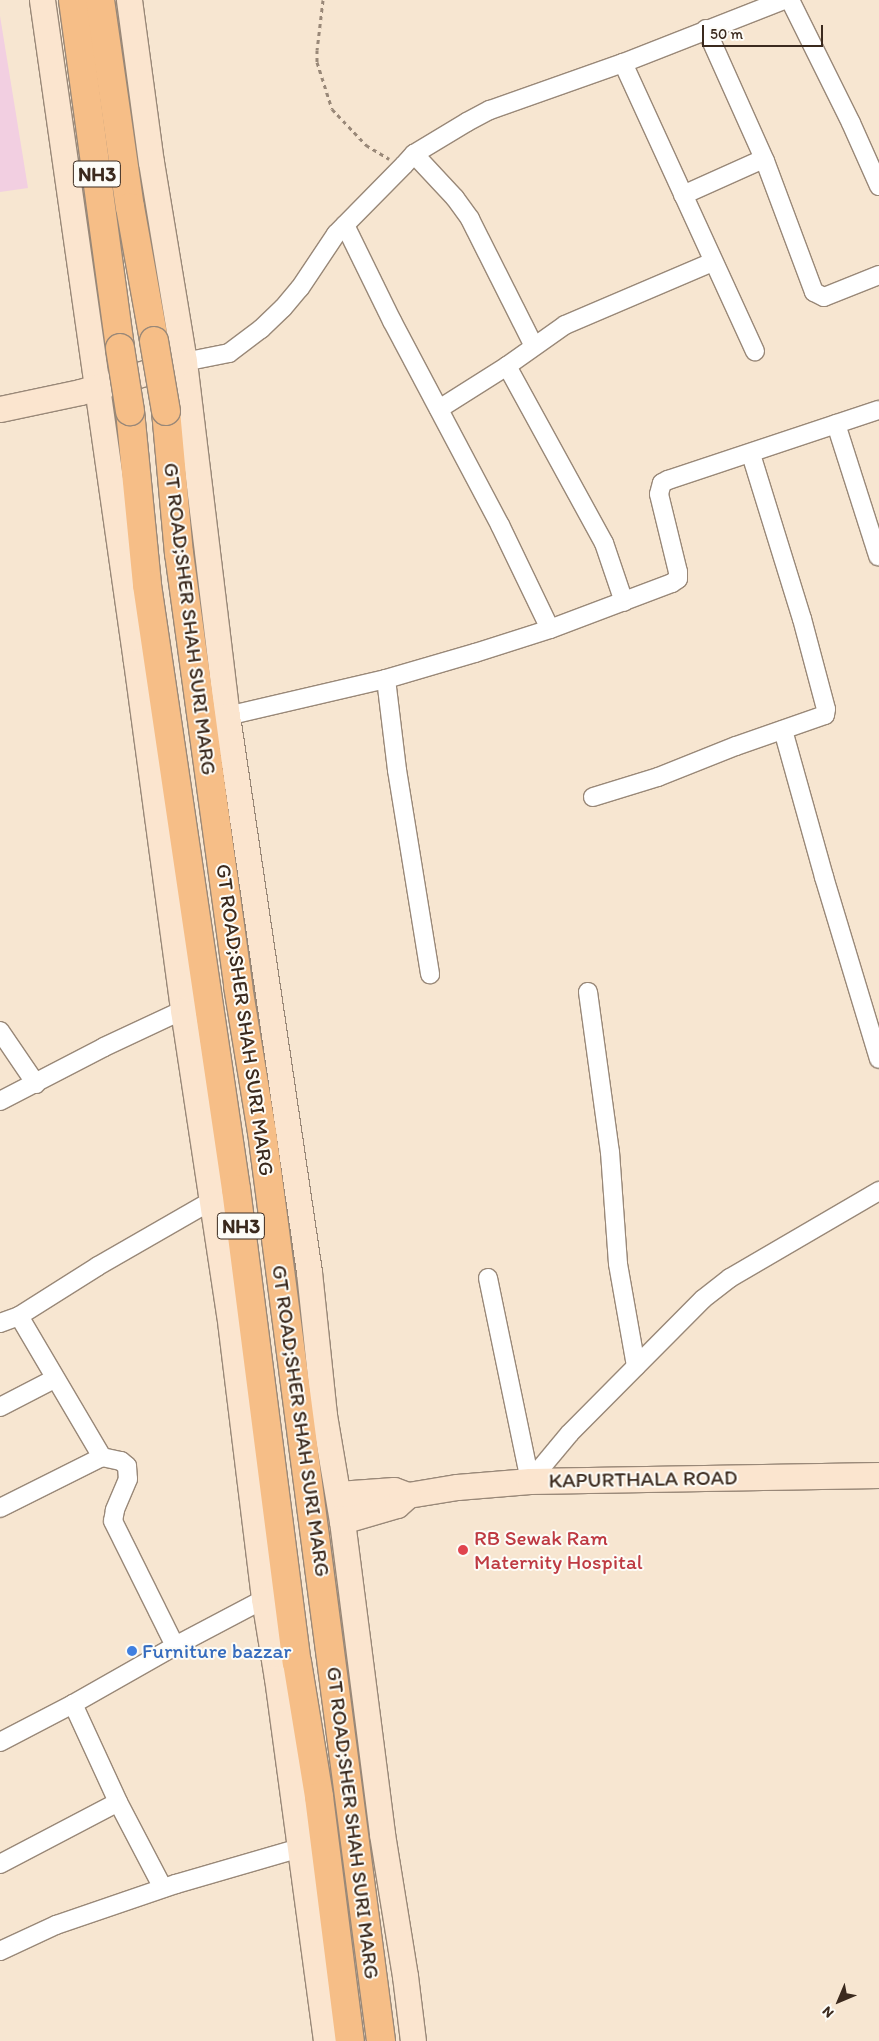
<!DOCTYPE html>
<html>
<head>
<meta charset="utf-8">
<style>
  body { margin:0 }
  #map { position:relative; width:879px; height:2041px; overflow:hidden; background:#f7e6d1; font-family:Itim,sans-serif }
  div>[style] { position:absolute }
  [style*='--x'] { left:calc(var(--x)*1px); top:calc(var(--y)*1px); width:calc(var(--w)*1px); rotate:calc(var(--a)*1deg) }
  .built>* { inset:0; background:#f2cfe1 }
  .path>* { height:3px; margin-top:-1.5px; transform-origin:0; background:repeating-linear-gradient(90deg,#998878 0 4px,transparent 0 8px) }
  .roads { filter:drop-shadow(1px 0 #998878) drop-shadow(-1px 0 #998878) drop-shadow(0 1px #998878) drop-shadow(0 -1px #998878) }
  .minor>* { height:18px; margin:-9px; padding:0 9px; transform-origin:9px; border-radius:9px; background:#fff }
  .secondary>* { height:25px; margin:-12.5px; padding:0 12.5px; transform-origin:12.5px; border-radius:12.5px; background:#fbe5cf }
  .trunk>* { height:28px; margin:-14px; padding:0 14px; transform-origin:14px; border-radius:14px; background:#f6be87 }
  .bridges { filter:drop-shadow(1px 0 #998878) drop-shadow(-1px 0 #998878) drop-shadow(0 1px #998878) drop-shadow(0 -1px #998878) }
  .trunk-bridge>* { height:28px; margin:-14px; padding:0 14px; transform-origin:14px; border-radius:14px; background:#f6be87 }
  .dots>* { width:14px; height:14px; translate:-50% -50%; box-sizing:border-box; border:2px solid #fdfcf7; border-radius:50% }
  span { translate:-50% -50%; white-space:nowrap; text-align:center; line-height:1.15; -webkit-text-stroke:4px #fdfcf7; paint-order:stroke }
  .shield-label span { padding:1px 4px; background:#fdfcf7; border:1px solid; border-radius:4px; -webkit-text-stroke-width:0 }
  .shield-label { font-size:20px; color:#3b2a1e; font-weight:700 }
  .street-label { font-size:21px; color:#3b2a1e }
  .health-label { font-size:21px; color:#be3a42 }
  .left { translate:0 -50%; text-align:left }
  .shop-label { font-size:21px; color:#366cbe }
  .north { position:absolute; left:814px; top:1976px; width:50px; height:50px; -webkit-text-stroke:4px #fdfcf7; paint-order:stroke; rotate:225deg; font-size:14px; font-weight:700; line-height:20px; text-align:center; color:#3b2a1e }
  .north::after { content:''; display:block; margin:auto; width:18px; height:22px; background:#3b2a1e; clip-path:polygon(50% 0,100% 100%,50% 72%,0 100%) }
  .scale { position:absolute; left:702px; top:25px; width:121px; height:22px; box-sizing:border-box; border:2px solid #3b2a1e; border-top:0; padding-left:6px; font-size:15px; line-height:18px; white-space:nowrap; color:#3b2a1e; -webkit-text-stroke:4px #fdfcf7; paint-order:stroke }
</style>
</head>
<body>
<div id="map">
  <div class="built">
    <div style="clip-path:polygon(0 16px,28px 188px,0 192px)"></div>
  </div>
  <div class="path">
    <div style="--x:323;--y:0;--w:50;--a:96.8"></div>
    <div style="--x:317;--y:50;--w:12;--a:90"></div>
    <div style="--x:317;--y:62;--w:49;--a:72.3"></div>
    <div style="--x:332;--y:109;--w:50;--a:46.6"></div>
    <div style="--x:366;--y:145;--w:27;--a:31"></div>
  </div>
  <div class="roads">
    <div class="minor">
      <div style="--x:790;--y:0;--w:137;--a:63.6"></div>
      <div style="--x:851;--y:123;--w:69;--a:66"></div>
      <div style="--x:706;--y:29;--w:145;--a:65.9"></div>
      <div style="--x:765;--y:161;--w:140;--a:69.5"></div>
      <div style="--x:814;--y:292;--w:11;--a:27"></div>
      <div style="--x:824;--y:297;--w:59;--a:-21.8"></div>
      <div style="--x:623;--y:63;--w:317;--a:65.4"></div>
      <div style="--x:414;--y:154;--w:60;--a:47"></div>
      <div style="--x:455;--y:198;--w:26;--a:54"></div>
      <div style="--x:470;--y:219;--w:142;--a:63.3"></div>
      <div style="--x:683;--y:195;--w:88;--a:-24.2"></div>
      <div style="--x:345;--y:225;--w:107;--a:63.9"></div>
      <div style="--x:392;--y:321;--w:231;--a:62.1"></div>
      <div style="--x:500;--y:525;--w:115;--a:64.3"></div>
      <div style="--x:184;--y:362;--w:46;--a:-11.3"></div>
      <div style="--x:229;--y:353;--w:40;--a:-37"></div>
      <div style="--x:261;--y:329;--w:30;--a:-44"></div>
      <div style="--x:283;--y:308;--w:26;--a:-50"></div>
      <div style="--x:300;--y:288;--w:65;--a:-56.3"></div>
      <div style="--x:336;--y:234;--w:97;--a:-45.4"></div>
      <div style="--x:404;--y:165;--w:15;--a:-48"></div>
      <div style="--x:414;--y:154;--w:62;--a:-31.1"></div>
      <div style="--x:467;--y:122;--w:26;--a:-28"></div>
      <div style="--x:490;--y:110;--w:141;--a:-19.5"></div>
      <div style="--x:623;--y:63;--w:173;--a:-21.4"></div>
      <div style="--x:507;--y:366;--w:202;--a:61.3"></div>
      <div style="--x:604;--y:543;--w:62;--a:71.3"></div>
      <div style="--x:439;--y:409;--w:80;--a:-32.3"></div>
      <div style="--x:507;--y:366;--w:71;--a:-35.3"></div>
      <div style="--x:565;--y:325;--w:161;--a:-23.1"></div>
      <div style="--x:836;--y:424;--w:139;--a:72.3"></div>
      <div style="--x:386;--y:679;--w:92;--a:83.1"></div>
      <div style="--x:397;--y:770;--w:207;--a:80.8"></div>
      <div style="--x:227;--y:716;--w:163;--a:-13.1"></div>
      <div style="--x:386;--y:679;--w:93;--a:-16.3"></div>
      <div style="--x:475;--y:653;--w:79;--a:-17.7"></div>
      <div style="--x:550;--y:629;--w:130;--a:-20.7"></div>
      <div style="--x:672;--y:583;--w:7;--a:-34"></div>
      <div style="--x:678;--y:579;--w:7;--a:-90"></div>
      <div style="--x:678;--y:572;--w:80;--a:-103.7"></div>
      <div style="--x:659;--y:494;--w:11;--a:-75"></div>
      <div style="--x:662;--y:483;--w:7;--a:-27"></div>
      <div style="--x:668;--y:480;--w:222;--a:-18.4"></div>
      <div style="--x:783;--y:730;--w:153;--a:74.4"></div>
      <div style="--x:824;--y:877;--w:190;--a:73.2"></div>
      <div style="--x:593;--y:797;--w:68;--a:-17.1"></div>
      <div style="--x:658;--y:777;--w:84;--a:-21.7"></div>
      <div style="--x:736;--y:746;--w:94;--a:-19.2"></div>
      <div style="--x:825;--y:715;--w:6;--a:-81"></div>
      <div style="--x:826;--y:709;--w:93;--a:-104.9"></div>
      <div style="--x:802;--y:619;--w:173;--a:-107.2"></div>
      <div style="--x:588;--y:992;--w:162;--a:82.2"></div>
      <div style="--x:610;--y:1152;--w:112;--a:85.9"></div>
      <div style="--x:618;--y:1264;--w:104;--a:80"></div>
      <div style="--x:0;--y:1031;--w:64;--a:55.8"></div>
      <div style="--x:0;--y:1101;--w:117;--a:-27.4"></div>
      <div style="--x:104;--y:1047;--w:87;--a:-25.1"></div>
      <div style="--x:488;--y:1278;--w:207;--a:78.3"></div>
      <div style="--x:19;--y:1316;--w:164;--a:59.5"></div>
      <div style="--x:102;--y:1457;--w:19;--a:12"></div>
      <div style="--x:121;--y:1461;--w:8;--a:40"></div>
      <div style="--x:127;--y:1466;--w:13;--a:86"></div>
      <div style="--x:128;--y:1479;--w:34;--a:113"></div>
      <div style="--x:115;--y:1510;--w:11;--a:100"></div>
      <div style="--x:113;--y:1521;--w:140;--a:63.6"></div>
      <div style="--x:0;--y:1323;--w:20;--a:-20"></div>
      <div style="--x:19;--y:1316;--w:93;--a:-32.3"></div>
      <div style="--x:98;--y:1266;--w:130;--a:-29.9"></div>
      <div style="--x:0;--y:1407;--w:61;--a:-27.4"></div>
      <div style="--x:530;--y:1481;--w:62;--a:-50.2"></div>
      <div style="--x:570;--y:1433;--w:189;--a:-45.2"></div>
      <div style="--x:703;--y:1299;--w:34;--a:-38"></div>
      <div style="--x:730;--y:1278;--w:173;--a:-30.3"></div>
      <div style="--x:0;--y:1508;--w:114;--a:-26.6"></div>
      <div style="--x:73;--y:1704;--w:108;--a:65.3"></div>
      <div style="--x:118;--y:1802;--w:97;--a:62.4"></div>
      <div style="--x:0;--y:1742;--w:82;--a:-27.5"></div>
      <div style="--x:73;--y:1704;--w:117;--a:-29.6"></div>
      <div style="--x:175;--y:1646;--w:101;--a:-27.8"></div>
      <div style="--x:0;--y:1864;--w:133;--a:-27.7"></div>
      <div style="--x:0;--y:1951;--w:62;--a:-24.9"></div>
      <div style="--x:56;--y:1925;--w:127;--a:-18.9"></div>
      <div style="--x:176;--y:1884;--w:129;--a:-16.2"></div>
    </div>
    <div class="secondary">
      <div style="--x:42;--y:0;--w:668;--a:81.91"></div>
      <div style="--x:136;--y:661;--w:352;--a:82.3"></div>
      <div style="--x:183;--y:1010;--w:306;--a:81.4"></div>
      <div style="--x:229;--y:1313;--w:288;--a:83"></div>
      <div style="--x:264;--y:1599;--w:80;--a:80.7"></div>
      <div style="--x:277;--y:1678;--w:366;--a:82.3"></div>
      <div style="--x:129;--y:0;--w:163;--a:82.3"></div>
      <div style="--x:151;--y:162;--w:203;--a:80.6"></div>
      <div style="--x:184;--y:362;--w:357;--a:83.1"></div>
      <div style="--x:227;--y:716;--w:562;--a:81.61"></div>
      <div style="--x:309;--y:1272;--w:144;--a:84"></div>
      <div style="--x:324;--y:1415;--w:108;--a:80.4"></div>
      <div style="--x:342;--y:1521;--w:316;--a:82.7"></div>
      <div style="--x:382;--y:1834;--w:144;--a:80.8"></div>
      <div style="--x:405;--y:1976;--w:65;--a:83"></div>
      <div style="--x:0;--y:409;--w:82;--a:-12"></div>
      <div style="--x:80;--y:392;--w:103;--a:-16.3"></div>
      <div style="--x:338;--y:1494;--w:56;--a:-4.1"></div>
      <div style="--x:394;--y:1490;--w:15;--a:20"></div>
      <div style="--x:408;--y:1495;--w:50;--a:-9.3"></div>
      <div style="--x:457;--y:1487;--w:73;--a:-4.7"></div>
      <div style="--x:530;--y:1481;--w:349;--a:-1"></div>
      <div style="--x:342;--y:1521;--w:57;--a:-16.2"></div>
      <div style="--x:397;--y:1505;--w:15;--a:-42"></div>
    </div>
    <div class="trunk">
      <div style="--x:73;--y:0;--w:351;--a:82.3"></div>
      <div style="--x:100;--y:0;--w:209;--a:81.8"></div>
      <div style="--x:130;--y:207;--w:136;--a:79.8"></div>
      <div style="--x:130;--y:411;--w:175;--a:84.4"></div>
      <div style="--x:147;--y:585;--w:611;--a:81.62"></div>
      <div style="--x:236;--y:1189;--w:477;--a:82.7"></div>
      <div style="--x:297;--y:1662;--w:137;--a:80.7"></div>
      <div style="--x:319;--y:1797;--w:246;--a:82.8"></div>
      <div style="--x:166;--y:411;--w:143;--a:84.8"></div>
      <div style="--x:179;--y:553;--w:437;--a:82.2"></div>
      <div style="--x:238;--y:986;--w:148;--a:80.7"></div>
      <div style="--x:262;--y:1132;--w:917;--a:82.54"></div>
    </div>
  </div>
  <div class="bridges">
    <div class="trunk-bridge">
      <div style="--x:154;--y:341;--w:71;--a:80.3"></div>
      <div style="--x:120;--y:348;--w:64;--a:81"></div>
    </div>
  </div>
  <div class="dots">
    <div style="left:463px;top:1550px;background:#e0444e"></div>
    <div style="left:132px;top:1651px;background:#3f7fe0"></div>
  </div>
  <div class="shield-label">
    <span style="left:97px;top:174px">NH3</span>
    <span style="left:241px;top:1226px">NH3</span>
  </div>
  <div class="street-label">
    <span style="left:190px;top:619px;rotate:83deg">GT ROAD;SHER SHAH SURI MARG</span>
    <span style="left:245px;top:1020px;rotate:82deg">GT ROAD;SHER SHAH SURI MARG</span>
    <span style="left:301px;top:1421px;rotate:82deg">GT ROAD;SHER SHAH SURI MARG</span>
    <span style="left:643px;top:1479px;rotate:-1deg">KAPURTHALA ROAD</span>
    <span style="left:353px;top:1823px;rotate:83deg">GT ROAD;SHER SHAH SURI MARG</span>
  </div>
  <div class="health-label">
    <span class="left" style="left:474px;top:1550px">RB Sewak Ram<br>Maternity Hospital</span>
  </div>
  <div class="shop-label">
    <span class="left" style="left:142px;top:1651px">Furniture bazzar</span>
  </div>
  <div class="north">N</div>
  <div class="scale">50 m</div>
</div>
</body>
</html>
